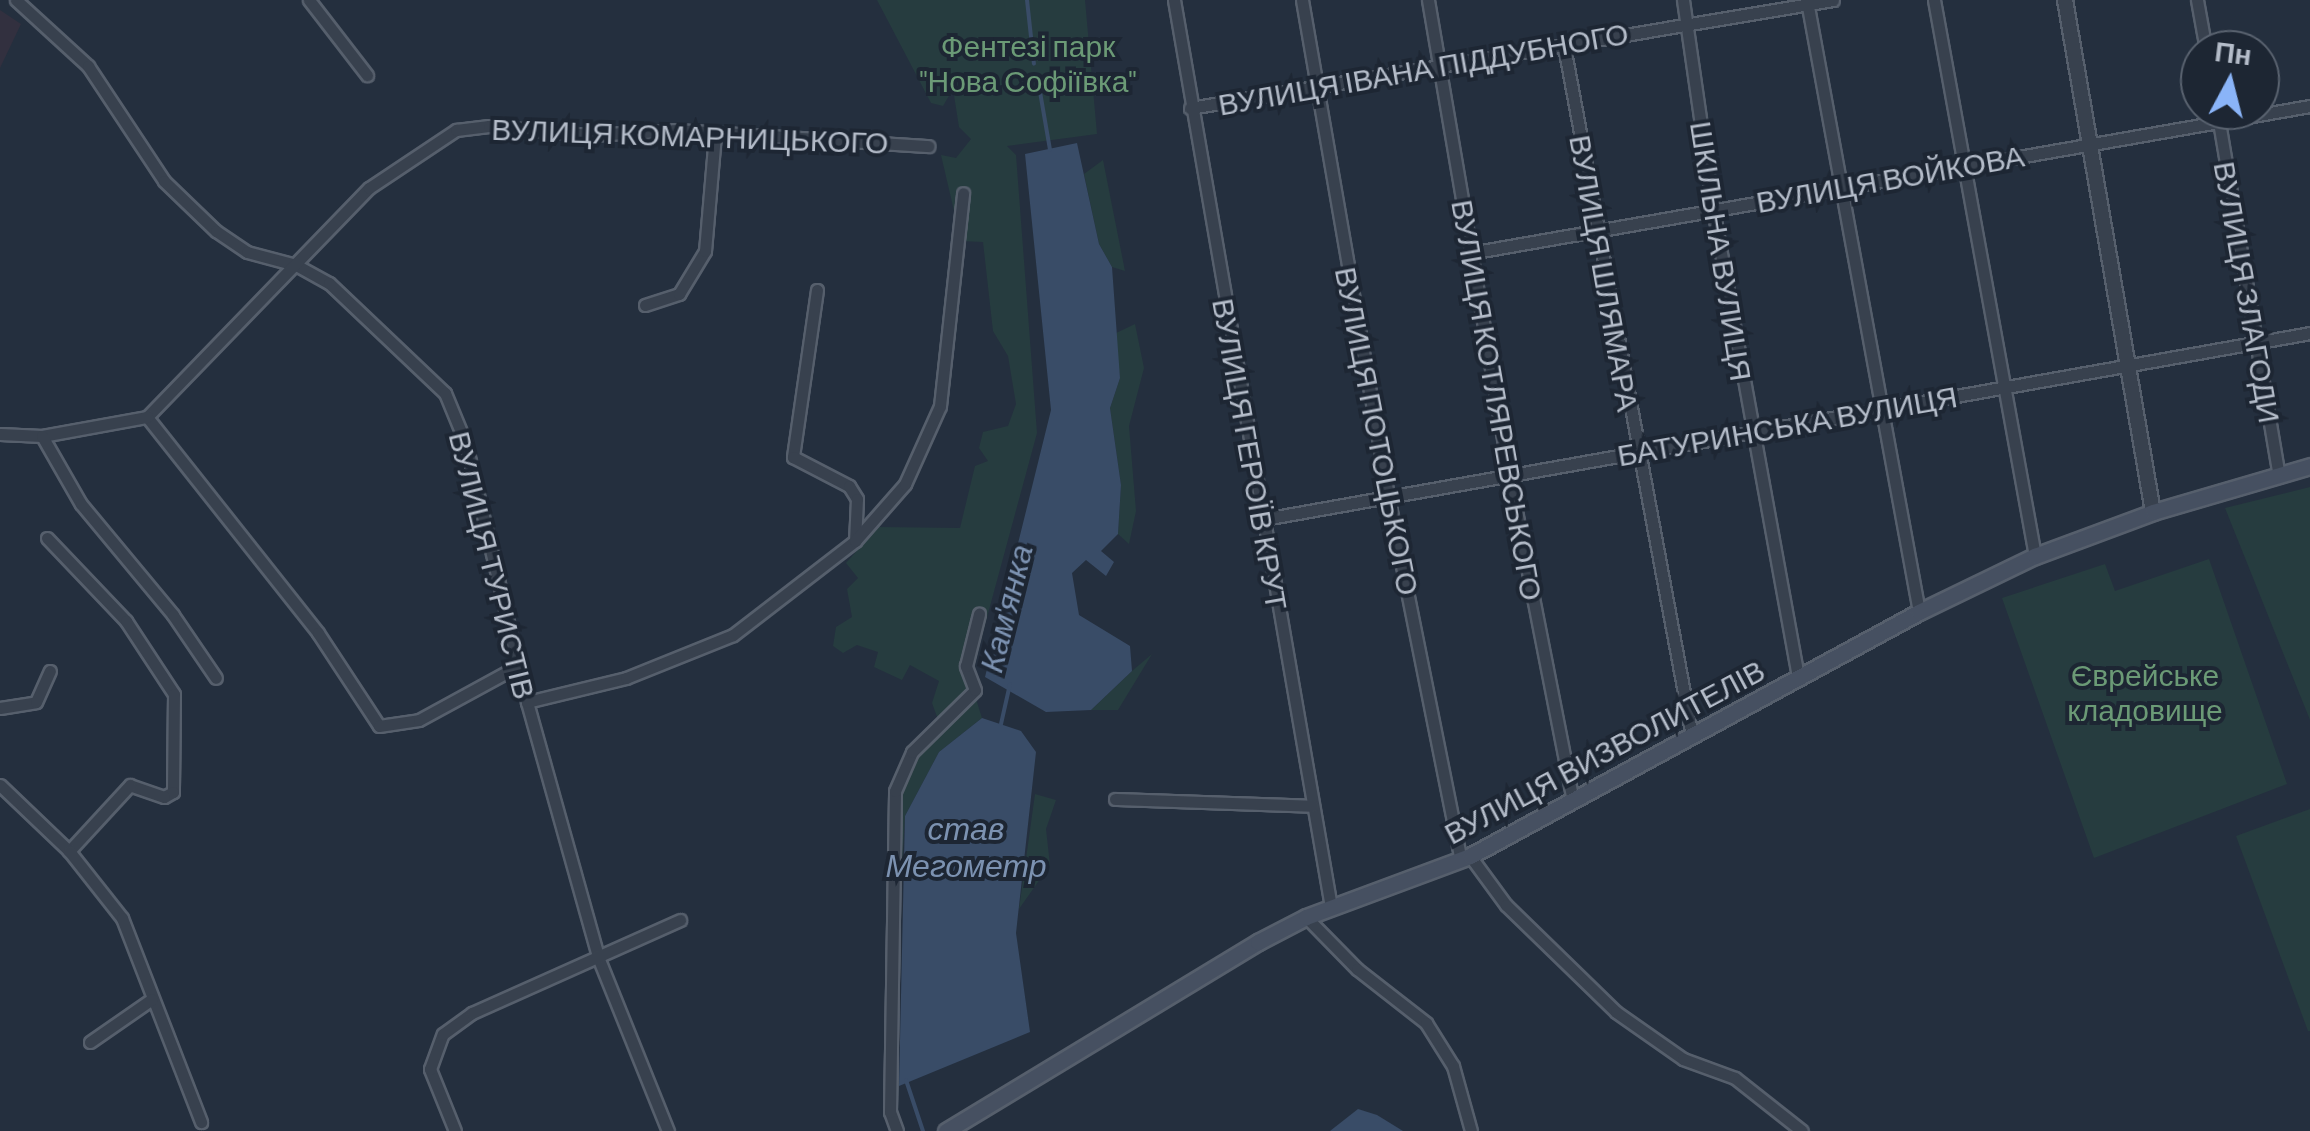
<!DOCTYPE html>
<html>
<head>
<meta charset="utf-8">
<style>
  body { margin:0 }
  #map { position:relative; width:2310px; height:1131px; overflow:hidden; background:#242f3e; font-family:Barlow,sans-serif }
  div>[style] { position:absolute }
  [style*='--x'] { left:calc(var(--x)*1px); top:calc(var(--y)*1px); width:calc(var(--w)*1px); rotate:calc(var(--a)*1deg) }
  .medical>* { inset:0; background:#32303f }
  .green>* { inset:0; background:#263c3f }
  .water>* { inset:0; background:#394c67 }
  .stream>* { height:4px; margin:-2px; padding:0 2px; transform-origin:2px; border-radius:2px; background:#394c67 }
  .roads { filter:drop-shadow(2px 0 #565f6c) drop-shadow(-2px 0 #565f6c) drop-shadow(0 2px #565f6c) drop-shadow(0 -2px #565f6c) }
  .minor>* { height:11px; margin:-5.5px; padding:0 5.5px; transform-origin:5.5px; border-radius:5.5px; background:#38414e }
  .tertiary>* { height:14px; margin:-7px; padding:0 7px; transform-origin:7px; border-radius:7px; background:#38414e }
  .secondary>* { height:15px; margin:-7.5px; padding:0 7.5px; transform-origin:7.5px; border-radius:7.5px; background:#465061 }
  span { translate:-50% -50%; white-space:nowrap; text-align:center; line-height:1.15; -webkit-text-stroke:8px #1d2633; paint-order:stroke }
  .park-label { font-size:30px; color:#6b9a76 }
  .street-label { font-size:30px; color:#b4bcc9 }
  .water-label { font-size:32px; color:#7c92b1; font-style:italic }
  .north { position:absolute; left:2180px; top:30px; width:100px; height:100px; box-sizing:border-box; background:#1d2633; border:2px solid #59626f; border-radius:50%; rotate:7deg; font-size:28px; font-weight:700; line-height:40px; text-align:center; color:#b4bcc9 }
  .north::after { content:''; display:block; margin:auto; width:35px; height:45px; background:#8ab4f8; clip-path:polygon(50% 0,100% 100%,50% 72%,0 100%) }
</style>
</head>
<body>
<div id="map">
  <div class="medical">
    <div style="clip-path:polygon(0 10px,21px 24px,0 68px)"></div>
  </div>
  <div class="green">
    <div style="clip-path:polygon(877px 0,1085px 0,1097px 134px,1007px 146px,1016px 155px,1037px 433px,970px 680px,982px 718px,939px 752px,905px 816px,901px 886px,892px 885px,898px 774px,940px 725px,932px 703px,939px 681px,910px 665px,902px 680px,874px 667px,878px 652px,857px 645px,843px 653px,833px 646px,836px 627px,852px 617px,847px 589px,858px 578px,846px 563px,878px 527px,960px 528px,975px 466px,988px 461px,979px 448px,983px 432px,1008px 426px,1016px 404px,1008px 356px,993px 331px,983px 242px,961px 241px,941px 155px,956px 158px,971px 139px,959px 127px,953px 89px,943px 106px,931px 103px)"></div>
    <div style="clip-path:polygon(1103px 160px,1125px 271px,1112px 267px,1099px 244px,1084px 174px)"></div>
    <div style="clip-path:polygon(1135px 324px,1144px 368px,1129px 426px,1136px 511px,1129px 544px,1118px 534px,1121px 485px,1110px 408px,1120px 378px,1114px 334px)"></div>
    <div style="clip-path:polygon(2310px 487px,2310px 720px,2225px 508px)"></div>
    <div style="clip-path:polygon(2209px 559px,2287px 784px,2094px 858px,2002px 598px,2105px 564px,2115px 591px)"></div>
    <div style="clip-path:polygon(1152px 654px,1118px 710px,1091px 710px,1132px 671px)"></div>
    <div style="clip-path:polygon(1035px 794px,1056px 800px,1046px 829px,1050px 865px,1019px 909px)"></div>
    <div style="clip-path:polygon(2310px 809px,2310px 1031px,2308px 1031px,2236px 836px)"></div>
  </div>
  <div class="water">
    <div style="clip-path:polygon(1077px 143px,1099px 244px,1112px 267px,1120px 378px,1110px 408px,1121px 485px,1118px 534px,1101px 551px,1114px 562px,1106px 576px,1086px 560px,1072px 573px,1079px 615px,1130px 646px,1132px 671px,1091px 710px,1046px 712px,985px 677px,1051px 410px,1025px 154px)"></div>
    <div style="clip-path:polygon(982px 718px,1021px 731px,1036px 752px,1016px 933px,1030px 1032px,899px 1086px,905px 816px,939px 752px)"></div>
    <div style="clip-path:polygon(1358px 1109px,1377px 1115px,1403px 1131px,1330px 1131px)"></div>
  </div>
  <div class="stream">
    <div style="--x:1027;--y:0;--w:64;--a:83.8"></div>
    <div style="--x:1039;--y:86;--w:65;--a:80.2"></div>
    <div style="--x:1001;--y:724;--w:41;--a:-77.3"></div>
    <div style="--x:906;--y:1080;--w:54;--a:71.6"></div>
  </div>
  <div class="roads">
    <div class="minor">
      <div style="--x:16;--y:0;--w:98;--a:42.5"></div>
      <div style="--x:88;--y:66;--w:138;--a:56.5"></div>
      <div style="--x:164;--y:181;--w:72;--a:43.9"></div>
      <div style="--x:216;--y:231;--w:37;--a:34"></div>
      <div style="--x:247;--y:252;--w:51;--a:14.9"></div>
      <div style="--x:296;--y:265;--w:38;--a:29"></div>
      <div style="--x:329;--y:283;--w:160;--a:43.5"></div>
      <div style="--x:445;--y:393;--w:55;--a:67.6"></div>
      <div style="--x:466;--y:444;--w:265;--a:76.7"></div>
      <div style="--x:527;--y:702;--w:265;--a:74.4"></div>
      <div style="--x:598;--y:957;--w:188;--a:68.1"></div>
      <div style="--x:309;--y:0;--w:95;--a:52.3"></div>
      <div style="--x:1174;--y:0;--w:920;--a:80.18"></div>
      <div style="--x:1302;--y:0;--w:503;--a:80.16"></div>
      <div style="--x:1388;--y:496;--w:371;--a:78.7"></div>
      <div style="--x:1428;--y:0;--w:482;--a:80.3"></div>
      <div style="--x:1509;--y:475;--w:331;--a:78.9"></div>
      <div style="--x:1683;--y:0;--w:211;--a:81.8"></div>
      <div style="--x:1713;--y:209;--w:478;--a:79.7"></div>
      <div style="--x:1934;--y:0;--w:565;--a:79.7"></div>
      <div style="--x:2197;--y:0;--w:51;--a:79.8"></div>
      <div style="--x:1807;--y:1;--w:621;--a:79.61"></div>
      <div style="--x:1564;--y:46;--w:702;--a:79.49"></div>
      <div style="--x:1190;--y:108;--w:652;--a:-9.53"></div>
      <div style="--x:2217;--y:110;--w:370;--a:80.4"></div>
      <div style="--x:1470;--y:253;--w:853;--a:-9.93"></div>
      <div style="--x:817;--y:290;--w:169;--a:98.2"></div>
      <div style="--x:793;--y:457;--w:63;--a:27.4"></div>
      <div style="--x:849;--y:486;--w:15;--a:58"></div>
      <div style="--x:857;--y:499;--w:42;--a:92.7"></div>
      <div style="--x:645;--y:305;--w:36;--a:-18"></div>
      <div style="--x:679;--y:294;--w:50;--a:-58.8"></div>
      <div style="--x:705;--y:251;--w:117;--a:-85.1"></div>
      <div style="--x:147;--y:417;--w:319;--a:-45.9"></div>
      <div style="--x:369;--y:188;--w:105;--a:-33.7"></div>
      <div style="--x:456;--y:130;--w:33;--a:-7"></div>
      <div style="--x:489;--y:126;--w:100;--a:5.1"></div>
      <div style="--x:589;--y:135;--w:89;--a:-3.2"></div>
      <div style="--x:678;--y:130;--w:251;--a:3.7"></div>
      <div style="--x:147;--y:417;--w:275;--a:51.6"></div>
      <div style="--x:318;--y:633;--w:111;--a:56.7"></div>
      <div style="--x:379;--y:726;--w:40;--a:-8.5"></div>
      <div style="--x:419;--y:720;--w:113;--a:-28.6"></div>
      <div style="--x:0;--y:434;--w:42;--a:2.7"></div>
      <div style="--x:42;--y:436;--w:107;--a:-10.3"></div>
      <div style="--x:42;--y:436;--w:78;--a:60.2"></div>
      <div style="--x:81;--y:504;--w:144;--a:50.3"></div>
      <div style="--x:173;--y:615;--w:76;--a:55.7"></div>
      <div style="--x:1264;--y:519;--w:1062;--a:-10.08"></div>
      <div style="--x:47;--y:538;--w:115;--a:46.4"></div>
      <div style="--x:126;--y:621;--w:87;--a:56.7"></div>
      <div style="--x:174;--y:694;--w:98;--a:90.6"></div>
      <div style="--x:173;--y:792;--w:10;--a:151"></div>
      <div style="--x:164;--y:797;--w:36;--a:-161"></div>
      <div style="--x:130;--y:785;--w:90;--a:132.7"></div>
      <div style="--x:527;--y:702;--w:102;--a:-13.6"></div>
      <div style="--x:626;--y:678;--w:115;--a:-21.9"></div>
      <div style="--x:733;--y:635;--w:154;--a:-37.6"></div>
      <div style="--x:855;--y:541;--w:76;--a:-48.7"></div>
      <div style="--x:905;--y:484;--w:85;--a:-65.8"></div>
      <div style="--x:940;--y:406;--w:214;--a:-83.8"></div>
      <div style="--x:0;--y:708;--w:36;--a:-9"></div>
      <div style="--x:36;--y:702;--w:34;--a:-66"></div>
      <div style="--x:0;--y:785;--w:95;--a:43.7"></div>
      <div style="--x:69;--y:851;--w:85;--a:51.7"></div>
      <div style="--x:122;--y:918;--w:219;--a:68.8"></div>
      <div style="--x:1115;--y:799;--w:198;--a:2"></div>
      <div style="--x:1470;--y:856;--w:61;--a:53.7"></div>
      <div style="--x:1506;--y:905;--w:153;--a:44.2"></div>
      <div style="--x:1616;--y:1012;--w:82;--a:35"></div>
      <div style="--x:1683;--y:1059;--w:55;--a:20.1"></div>
      <div style="--x:1735;--y:1078;--w:85;--a:38.3"></div>
      <div style="--x:1306;--y:917;--w:73;--a:45.6"></div>
      <div style="--x:1357;--y:969;--w:88;--a:38"></div>
      <div style="--x:1426;--y:1023;--w:51;--a:57.9"></div>
      <div style="--x:1453;--y:1066;--w:67;--a:74.5"></div>
      <div style="--x:90;--y:1042;--w:75;--a:-34.7"></div>
      <div style="--x:455;--y:1131;--w:67;--a:-112"></div>
      <div style="--x:430;--y:1069;--w:37;--a:-70"></div>
      <div style="--x:443;--y:1034;--w:36;--a:-36"></div>
      <div style="--x:472;--y:1013;--w:228;--a:-24.1"></div>
      <div style="--x:897;--y:1131;--w:20;--a:-110"></div>
      <div style="--x:890;--y:1112;--w:321;--a:-89.1"></div>
      <div style="--x:895;--y:791;--w:43;--a:-66.4"></div>
      <div style="--x:912;--y:752;--w:88;--a:-44.5"></div>
      <div style="--x:975;--y:690;--w:26;--a:-111"></div>
      <div style="--x:966;--y:666;--w:54;--a:-76"></div>
    </div>
    <div class="tertiary">
      <div style="--x:2065;--y:0;--w:520;--a:80.25"></div>
    </div>
    <div class="secondary">
      <div style="--x:946;--y:1131;--w:365;--a:-31.2"></div>
      <div style="--x:1258;--y:942;--w:54;--a:-27.5"></div>
      <div style="--x:1306;--y:917;--w:175;--a:-20.4"></div>
      <div style="--x:1470;--y:856;--w:511;--a:-28.52"></div>
      <div style="--x:1919;--y:612;--w:129;--a:-25.8"></div>
      <div style="--x:2035;--y:556;--w:126;--a:-20.4"></div>
      <div style="--x:2153;--y:512;--w:164;--a:-16.3"></div>
    </div>
  </div>
  <div class="park-label">
    <span style="left:1028px;top:62px">Фентезі парк<br>"Нова Софіївка"</span>
    <span style="left:2145px;top:691px">Єврейське<br>кладовище</span>
  </div>
  <div class="street-label">
    <span style="left:1423px;top:68px;rotate:-10deg">ВУЛИЦЯ ІВАНА ПІДДУБНОГО</span>
    <span style="left:690px;top:135px;rotate:2deg">ВУЛИЦЯ КОМАРНИЦЬКОГО</span>
    <span style="left:1890px;top:178px;rotate:-10deg">ВУЛИЦЯ ВОЙКОВА</span>
    <span style="left:1722px;top:251px;rotate:81deg">ШКІЛЬНА ВУЛИЦЯ</span>
    <span style="left:1605px;top:273px;rotate:80deg">ВУЛИЦЯ ШЛЯМАРА</span>
    <span style="left:2248px;top:292px;rotate:80deg">ВУЛИЦЯ ЗЛАГОДИ</span>
    <span style="left:1498px;top:400px;rotate:80deg">ВУЛИЦЯ КОТЛЯРЕВСЬКОГО</span>
    <span style="left:1787px;top:425px;rotate:-10deg">БАТУРИНСЬКА ВУЛИЦЯ</span>
    <span style="left:1378px;top:431px;rotate:79deg">ВУЛИЦЯ ПОТОЦЬКОГО</span>
    <span style="left:1251px;top:454px;rotate:80deg">ВУЛИЦЯ ГЕРОЇВ КРУТ</span>
    <span style="left:493px;top:565px;rotate:76deg">ВУЛИЦЯ ТУРИСТІВ</span>
    <span style="left:1604px;top:751px;rotate:-28deg">ВУЛИЦЯ ВИЗВОЛИТЕЛІВ</span>
  </div>
  <div class="water-label">
    <span style="left:1005px;top:608px;rotate:-76deg">Кам'янка</span>
    <span style="left:966px;top:846px">став<br>Мегометр</span>
  </div>
  <div class="north">Пн</div>
</div>
</body>
</html>
